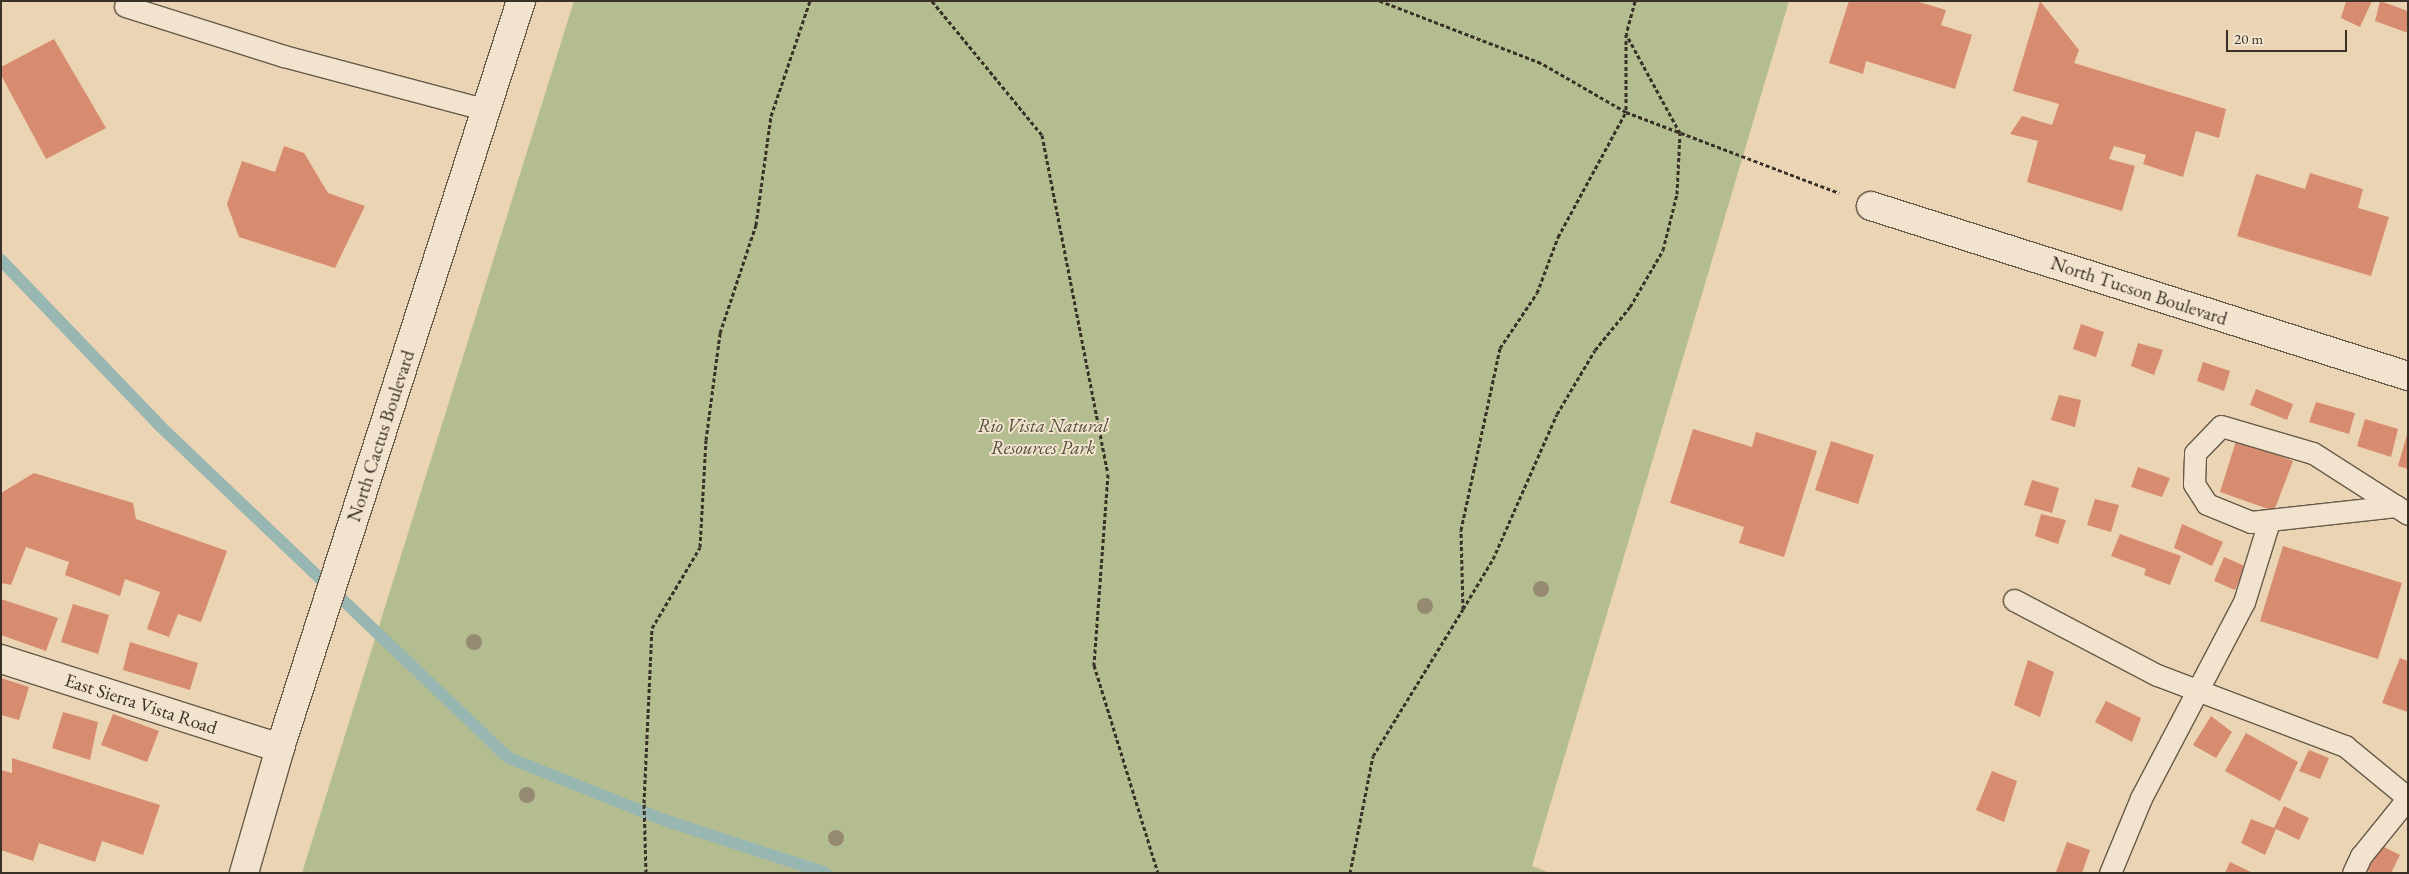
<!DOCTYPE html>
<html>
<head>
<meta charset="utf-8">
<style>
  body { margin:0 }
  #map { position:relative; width:2409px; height:874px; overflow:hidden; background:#ebd4b3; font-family:"EB Garamond",serif }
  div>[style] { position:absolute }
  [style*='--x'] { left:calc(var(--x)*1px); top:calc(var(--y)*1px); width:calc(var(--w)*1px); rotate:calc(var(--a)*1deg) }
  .green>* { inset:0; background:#b4bd8f }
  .stream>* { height:12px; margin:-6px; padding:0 6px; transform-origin:6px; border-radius:6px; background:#99b7b2 }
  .building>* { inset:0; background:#d78c6f }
  .path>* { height:3px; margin-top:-1.5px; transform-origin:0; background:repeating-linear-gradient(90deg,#393127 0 4px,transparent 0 6.5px) }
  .roads { filter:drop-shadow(1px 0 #665a4a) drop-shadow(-1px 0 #665a4a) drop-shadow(0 1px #665a4a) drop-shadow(0 -1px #665a4a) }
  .lane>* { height:21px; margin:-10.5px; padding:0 10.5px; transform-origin:10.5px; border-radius:10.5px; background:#f2e3ce }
  .street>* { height:28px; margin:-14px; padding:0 14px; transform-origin:14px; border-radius:14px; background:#f2e3ce }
  .trees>* { width:16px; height:16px; margin:-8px; border-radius:50%; background:#978a72 }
  span { translate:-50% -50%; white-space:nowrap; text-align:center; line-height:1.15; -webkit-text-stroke:4px #f2e3ce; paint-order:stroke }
  .street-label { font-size:19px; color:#393127 }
  .park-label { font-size:19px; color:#524d3c; font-style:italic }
  .frame { position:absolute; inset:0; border:2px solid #393127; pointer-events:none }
  .scale { position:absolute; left:2226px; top:30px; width:121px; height:22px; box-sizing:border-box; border:2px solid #393127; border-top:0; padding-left:6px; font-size:15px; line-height:18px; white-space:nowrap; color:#393127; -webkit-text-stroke:4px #f2e3ce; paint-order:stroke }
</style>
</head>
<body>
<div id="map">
  <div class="green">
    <div style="clip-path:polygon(574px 1px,1789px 1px,1532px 866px,1550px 873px,302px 873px)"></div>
  </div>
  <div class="stream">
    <div style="--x:1;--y:260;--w:230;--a:46.2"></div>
    <div style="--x:160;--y:426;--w:482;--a:43.6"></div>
    <div style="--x:509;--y:758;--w:167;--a:21.8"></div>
    <div style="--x:664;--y:820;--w:170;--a:18.1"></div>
  </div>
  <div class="building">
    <div style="clip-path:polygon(1849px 1px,1916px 1px,1946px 10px,1941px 25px,1972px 35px,1955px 89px,1866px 61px,1863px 74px,1829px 63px)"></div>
    <div style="clip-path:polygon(2040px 1px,2079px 50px,2074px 63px,2226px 109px,2219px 138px,2196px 131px,2183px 177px,2143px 164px,2146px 155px,2114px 146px,2109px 159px,2135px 166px,2122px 211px,2027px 182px,2038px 141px,2010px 134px,2022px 116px,2052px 125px,2059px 104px,2013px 91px)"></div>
    <div style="clip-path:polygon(2346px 1px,2372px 1px,2360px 27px,2341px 18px)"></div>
    <div style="clip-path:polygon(2380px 1px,2408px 11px,2408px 33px,2375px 21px)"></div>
    <div style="clip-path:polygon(54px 39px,106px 128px,46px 159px,1px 75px,1px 67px)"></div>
    <div style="clip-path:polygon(284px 146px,304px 153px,328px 193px,365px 206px,335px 268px,239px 237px,227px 204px,242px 161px,275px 172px)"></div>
    <div style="clip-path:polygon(2310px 173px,2363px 189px,2358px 208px,2389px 217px,2371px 276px,2237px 236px,2256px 174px,2305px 189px)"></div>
    <div style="clip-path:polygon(2081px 324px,2104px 332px,2096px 357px,2073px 349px)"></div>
    <div style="clip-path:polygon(2138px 343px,2163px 350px,2154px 375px,2131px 366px)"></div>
    <div style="clip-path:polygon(2203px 362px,2230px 371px,2224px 391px,2197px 381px)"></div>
    <div style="clip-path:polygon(2256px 389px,2293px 404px,2287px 420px,2250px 405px)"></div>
    <div style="clip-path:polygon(2059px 395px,2081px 400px,2075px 427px,2051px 420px)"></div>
    <div style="clip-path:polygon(2316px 402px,2355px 413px,2349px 434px,2309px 422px)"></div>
    <div style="clip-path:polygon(2365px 419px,2398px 429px,2391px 457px,2357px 446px)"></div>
    <div style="clip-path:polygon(1693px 429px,1752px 447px,1756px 432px,1817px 451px,1784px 557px,1739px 543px,1744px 527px,1670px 503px)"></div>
    <div style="clip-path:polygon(2407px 435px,2408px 435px,2408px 469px,2398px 466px)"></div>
    <div style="clip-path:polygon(2237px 438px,2293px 461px,2274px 511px,2220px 492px)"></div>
    <div style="clip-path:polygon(1831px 441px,1874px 455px,1858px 504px,1815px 490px)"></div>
    <div style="clip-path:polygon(2138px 467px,2170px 478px,2162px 497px,2131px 487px)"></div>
    <div style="clip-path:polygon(34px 473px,133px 503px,136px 519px,227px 551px,201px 622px,178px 614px,169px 637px,147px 629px,160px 592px,125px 579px,120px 596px,65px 575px,69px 562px,26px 547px,11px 585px,1px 583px,1px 493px)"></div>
    <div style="clip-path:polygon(2032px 480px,2059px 488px,2052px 513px,2024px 505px)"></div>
    <div style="clip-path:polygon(2095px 499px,2119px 505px,2111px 532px,2087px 525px)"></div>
    <div style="clip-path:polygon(2041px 514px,2066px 520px,2058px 544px,2035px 536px)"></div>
    <div style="clip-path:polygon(2182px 524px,2223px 542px,2212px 566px,2174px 548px)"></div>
    <div style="clip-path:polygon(2120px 534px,2181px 556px,2170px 585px,2144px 575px,2146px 569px,2111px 556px)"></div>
    <div style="clip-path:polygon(2283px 546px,2402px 583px,2378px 659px,2260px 621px)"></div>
    <div style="clip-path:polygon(2224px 557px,2245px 566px,2235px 590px,2214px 581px)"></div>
    <div style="clip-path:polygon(1px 599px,58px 618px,46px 651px,1px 635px)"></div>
    <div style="clip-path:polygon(73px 604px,109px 615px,98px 654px,61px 642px)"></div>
    <div style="clip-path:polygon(130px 642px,198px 663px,190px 690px,123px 670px)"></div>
    <div style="clip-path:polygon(2400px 658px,2408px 661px,2408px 712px,2382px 703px)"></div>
    <div style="clip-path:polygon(2028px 660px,2054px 672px,2040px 717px,2014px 705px)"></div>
    <div style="clip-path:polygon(1px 678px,29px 687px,19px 720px,1px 715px)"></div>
    <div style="clip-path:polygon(2106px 701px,2141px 718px,2132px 742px,2095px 722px)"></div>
    <div style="clip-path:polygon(63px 712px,98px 722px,90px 760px,52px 748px)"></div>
    <div style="clip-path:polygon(113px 714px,159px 731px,147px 762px,101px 745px)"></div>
    <div style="clip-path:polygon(2211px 716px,2232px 732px,2216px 758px,2193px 745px)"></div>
    <div style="clip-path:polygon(2246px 733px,2298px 762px,2280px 801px,2225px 771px)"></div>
    <div style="clip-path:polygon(2309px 750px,2329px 758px,2320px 779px,2299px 771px)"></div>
    <div style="clip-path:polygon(12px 758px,160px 805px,143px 855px,102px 841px,95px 862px,39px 843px,33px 861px,1px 850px,1px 770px,12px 773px)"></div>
    <div style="clip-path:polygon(1992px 771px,2017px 781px,2004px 822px,1976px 810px)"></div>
    <div style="clip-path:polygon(2284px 806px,2309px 818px,2299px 840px,2276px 829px,2265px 855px,2241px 843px,2251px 819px,2274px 828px)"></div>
    <div style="clip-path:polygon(2067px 842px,2090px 850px,2082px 873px,2056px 872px)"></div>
    <div style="clip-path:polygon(2374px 842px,2400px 855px,2391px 873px,2372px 873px,2361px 867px)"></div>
    <div style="clip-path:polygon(2230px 862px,2253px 873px,2225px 873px)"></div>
  </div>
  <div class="path">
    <div style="--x:932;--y:1;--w:173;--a:50.6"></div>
    <div style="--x:1042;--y:135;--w:345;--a:79"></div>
    <div style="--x:1108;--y:474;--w:192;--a:94.2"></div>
    <div style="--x:1094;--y:665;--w:218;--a:72.9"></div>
    <div style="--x:1635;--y:1;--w:34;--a:105"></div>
    <div style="--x:1626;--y:34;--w:78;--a:90"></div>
    <div style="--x:1626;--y:112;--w:228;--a:20.8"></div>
    <div style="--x:1463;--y:609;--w:58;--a:-59"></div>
    <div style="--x:1493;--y:559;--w:158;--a:-66.2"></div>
    <div style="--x:1557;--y:414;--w:74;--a:-59.3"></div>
    <div style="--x:1595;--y:350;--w:55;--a:-50.9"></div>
    <div style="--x:1630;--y:307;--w:66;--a:-59.9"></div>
    <div style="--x:1663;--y:250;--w:58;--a:-76"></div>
    <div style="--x:1677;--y:194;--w:61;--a:-87.2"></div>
    <div style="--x:1680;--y:133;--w:113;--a:-118.6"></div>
    <div style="--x:646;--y:873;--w:70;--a:-91.6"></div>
    <div style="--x:644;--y:803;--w:175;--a:-87.4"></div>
    <div style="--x:652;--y:628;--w:94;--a:-59.3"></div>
    <div style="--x:700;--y:547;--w:107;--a:-86.8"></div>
    <div style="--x:706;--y:440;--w:108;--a:-82.5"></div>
    <div style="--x:720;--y:333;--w:114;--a:-71.6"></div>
    <div style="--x:756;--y:225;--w:110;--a:-82.2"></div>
    <div style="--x:771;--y:116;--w:121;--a:-71.3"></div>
    <div style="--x:1350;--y:873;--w:119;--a:-78.9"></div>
    <div style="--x:1373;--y:756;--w:172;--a:-58.5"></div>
    <div style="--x:1463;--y:609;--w:79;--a:-91.5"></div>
    <div style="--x:1461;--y:530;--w:186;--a:-77.9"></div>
    <div style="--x:1500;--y:348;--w:66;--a:-56.1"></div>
    <div style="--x:1537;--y:293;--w:60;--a:-69.4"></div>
    <div style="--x:1558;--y:237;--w:142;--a:-61.5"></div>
    <div style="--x:1626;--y:112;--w:98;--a:-150"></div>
    <div style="--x:1541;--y:63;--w:173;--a:-158.9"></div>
  </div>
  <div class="roads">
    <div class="lane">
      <div style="--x:125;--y:6;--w:167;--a:17.5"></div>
      <div style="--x:284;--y:56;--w:210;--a:14.9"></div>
      <div style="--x:2396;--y:506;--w:146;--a:173.7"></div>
      <div style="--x:2251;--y:522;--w:48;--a:-157.8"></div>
      <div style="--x:2207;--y:504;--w:24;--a:-123"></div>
      <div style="--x:2194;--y:484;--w:31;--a:-88"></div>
      <div style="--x:2195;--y:453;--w:37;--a:-46"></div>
      <div style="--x:2221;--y:426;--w:96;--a:16.4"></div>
      <div style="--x:2313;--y:453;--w:98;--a:32.6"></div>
      <div style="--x:2396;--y:506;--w:14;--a:34"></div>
      <div style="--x:2014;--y:600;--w:161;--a:27.7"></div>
      <div style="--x:2157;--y:675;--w:201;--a:20.7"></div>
      <div style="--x:2345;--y:746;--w:82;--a:39.5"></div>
      <div style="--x:2110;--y:873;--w:81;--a:-67.5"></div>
      <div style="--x:2141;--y:798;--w:221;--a:-62.3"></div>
      <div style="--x:2244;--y:602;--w:85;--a:-72.8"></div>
      <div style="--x:2353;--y:873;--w:19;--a:-65"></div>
      <div style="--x:2361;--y:856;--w:75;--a:-51"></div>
    </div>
    <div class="street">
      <div style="--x:1871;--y:206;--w:563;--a:17.57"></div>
      <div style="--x:1;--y:659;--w:293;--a:17.7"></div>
      <div style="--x:244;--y:873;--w:130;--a:-73.9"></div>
      <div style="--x:280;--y:748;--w:785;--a:-72.12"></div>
    </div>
  </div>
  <div class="trees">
    <div style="left:1541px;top:589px"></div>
    <div style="left:1425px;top:606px"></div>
    <div style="left:474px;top:642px"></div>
    <div style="left:527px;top:795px"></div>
    <div style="left:836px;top:838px"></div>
  </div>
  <div class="street-label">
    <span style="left:2139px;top:291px;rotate:18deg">North Tucson Boulevard</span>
    <span style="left:381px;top:436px;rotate:-72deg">North Cactus Boulevard</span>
    <span style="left:141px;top:704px;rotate:18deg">East Sierra Vista Road</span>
  </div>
  <div class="park-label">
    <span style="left:1043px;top:437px">Rio Vista Natural<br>Resources Park</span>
  </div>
  <div class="frame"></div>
  <div class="scale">20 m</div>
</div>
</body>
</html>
